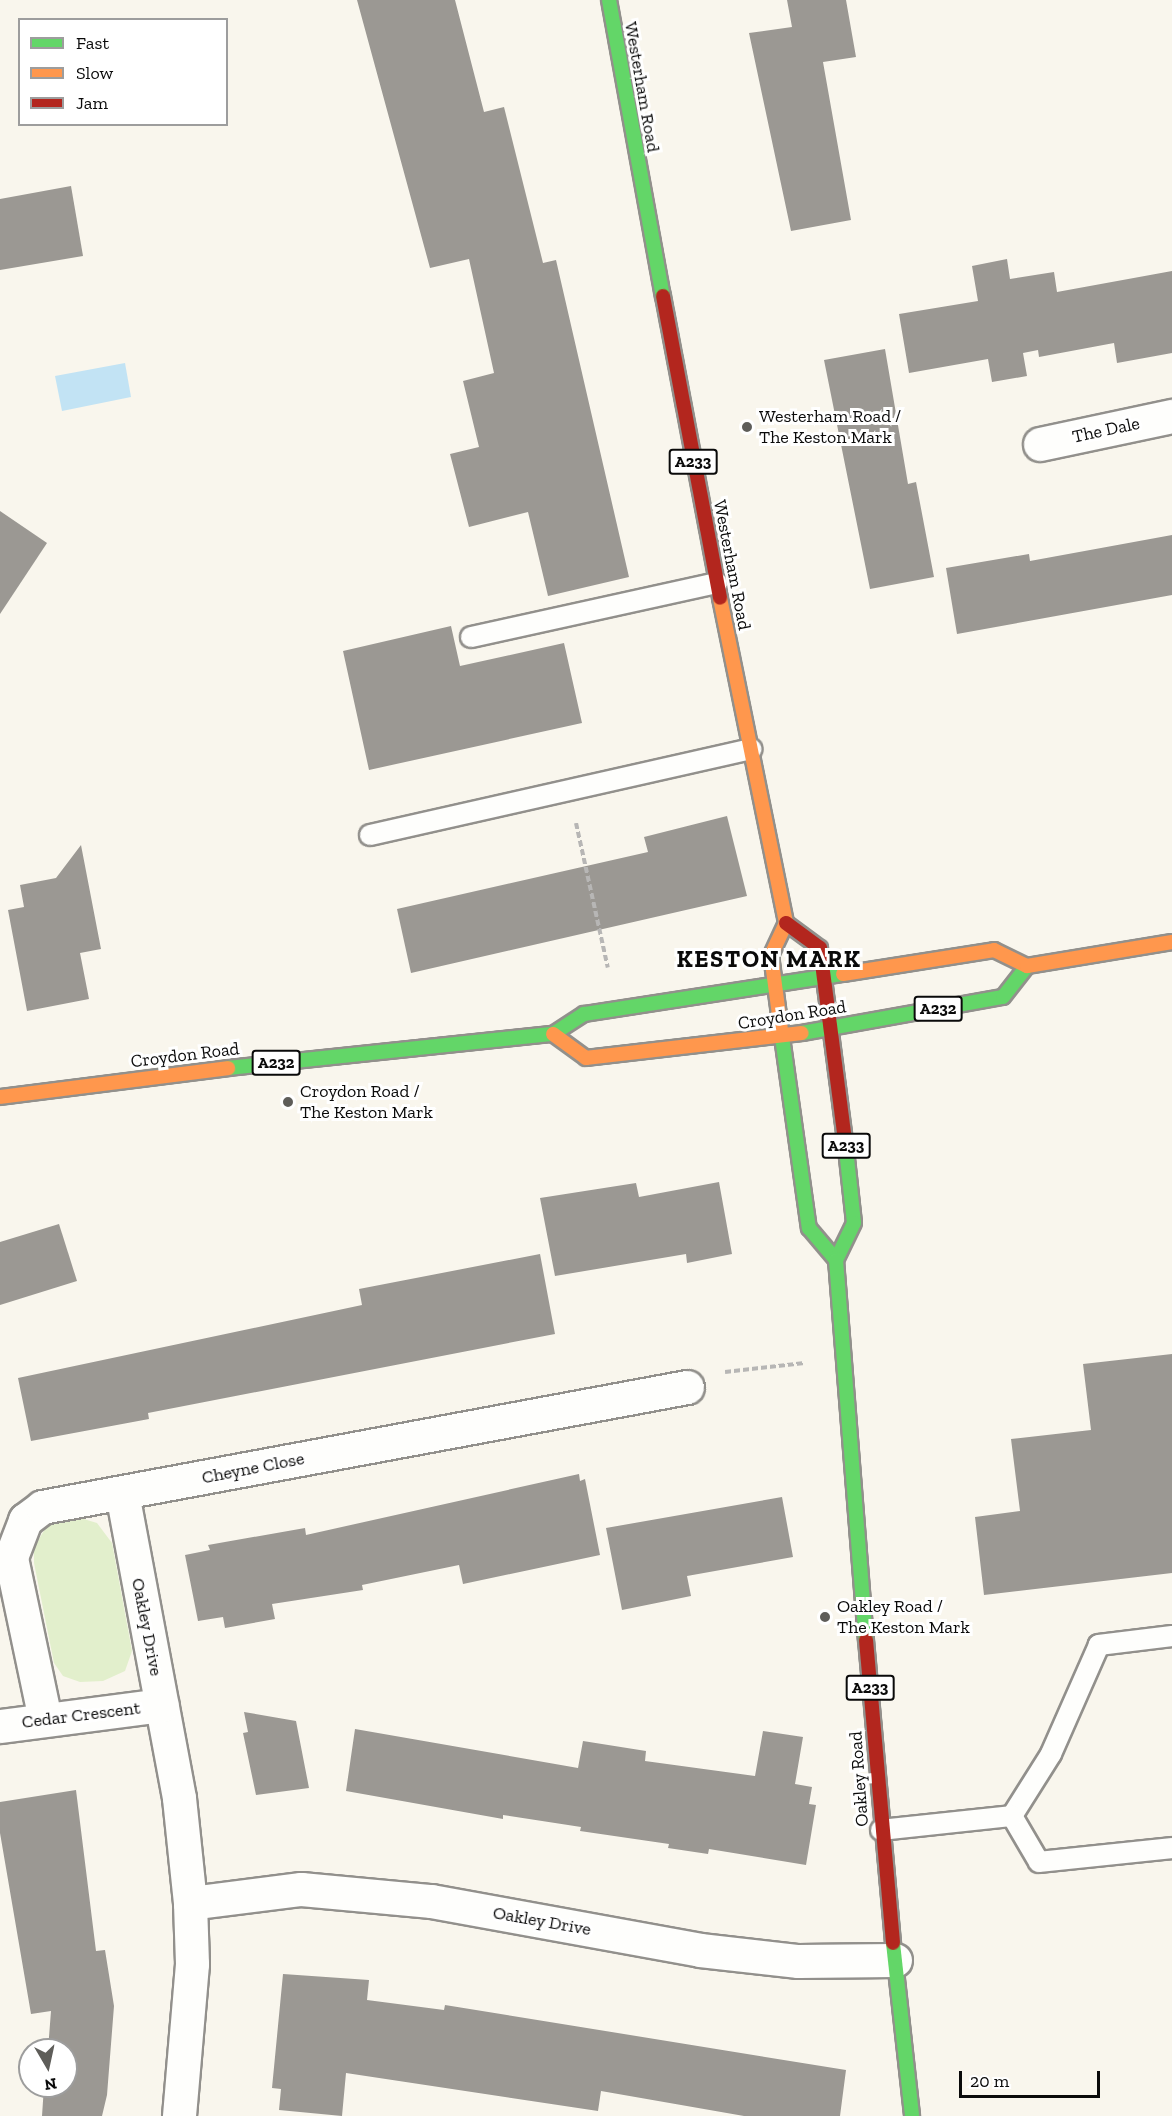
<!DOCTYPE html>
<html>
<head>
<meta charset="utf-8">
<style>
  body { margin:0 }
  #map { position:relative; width:1172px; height:2116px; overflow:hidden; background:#f9f6ed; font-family:"Zilla Slab",serif }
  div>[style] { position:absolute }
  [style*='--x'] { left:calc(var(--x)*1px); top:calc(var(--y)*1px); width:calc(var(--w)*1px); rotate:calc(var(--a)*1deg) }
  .green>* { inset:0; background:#e2efcc }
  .water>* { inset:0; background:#c2e3f4 }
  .building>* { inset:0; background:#9b9893 }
  .path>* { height:4px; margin-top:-2px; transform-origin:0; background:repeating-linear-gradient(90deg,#b7b6b5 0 6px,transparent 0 9px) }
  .roads { filter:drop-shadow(2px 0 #92908c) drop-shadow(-2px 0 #92908c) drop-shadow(0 2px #92908c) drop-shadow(0 -2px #92908c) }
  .lane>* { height:20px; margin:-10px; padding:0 10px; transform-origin:10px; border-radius:10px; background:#fefefc }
  .street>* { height:33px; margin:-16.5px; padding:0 16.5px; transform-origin:16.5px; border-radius:16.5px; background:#fefefc }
  .fast>* { height:14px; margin:-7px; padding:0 7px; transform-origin:7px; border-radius:7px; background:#63d668 }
  .slow>* { height:14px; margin:-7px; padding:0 7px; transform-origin:7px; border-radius:7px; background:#ff974d }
  .jam>* { height:14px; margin:-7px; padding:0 7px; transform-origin:7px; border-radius:7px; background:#b3261e }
  .dots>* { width:16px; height:16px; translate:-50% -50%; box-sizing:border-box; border:3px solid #fff; border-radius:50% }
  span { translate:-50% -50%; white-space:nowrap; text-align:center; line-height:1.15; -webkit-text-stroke:6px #fff; paint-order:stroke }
  .shield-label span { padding:2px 4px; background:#fff; border:2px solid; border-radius:4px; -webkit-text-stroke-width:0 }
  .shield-label { font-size:16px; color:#0a0a0a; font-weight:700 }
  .street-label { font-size:18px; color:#0a0a0a }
  .poi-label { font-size:18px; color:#0a0a0a }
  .left { translate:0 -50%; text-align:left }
  .district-label { font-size:24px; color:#0a0a0a; font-weight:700; letter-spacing:1.5px }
  .legend { position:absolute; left:18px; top:18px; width:210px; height:108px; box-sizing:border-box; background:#fff; border:2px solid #9d9d9d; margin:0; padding:8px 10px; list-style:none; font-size:18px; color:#0a0a0a }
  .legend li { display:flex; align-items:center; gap:12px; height:30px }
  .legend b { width:30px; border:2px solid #9d9d9d }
  .north { position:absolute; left:18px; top:2038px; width:60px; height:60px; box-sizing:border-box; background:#fff; border:2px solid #9d9d9d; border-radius:50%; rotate:171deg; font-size:16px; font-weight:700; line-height:24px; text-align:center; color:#0a0a0a }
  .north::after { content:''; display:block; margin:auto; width:21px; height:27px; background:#5e5d59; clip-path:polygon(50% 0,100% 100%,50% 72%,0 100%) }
  .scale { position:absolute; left:959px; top:2071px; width:141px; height:27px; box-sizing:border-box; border:3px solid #0a0a0a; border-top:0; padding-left:8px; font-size:18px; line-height:21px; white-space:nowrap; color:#0a0a0a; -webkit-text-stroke:4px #fff; paint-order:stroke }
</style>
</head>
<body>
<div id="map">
  <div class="green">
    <div style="clip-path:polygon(77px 1517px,97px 1523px,112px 1543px,132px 1651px,125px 1671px,103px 1681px,80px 1682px,63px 1676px,54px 1663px,34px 1563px,34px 1547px,45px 1529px,57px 1519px)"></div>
  </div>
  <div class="water">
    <div style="clip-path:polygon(125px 363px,131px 397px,62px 411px,55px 376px)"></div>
  </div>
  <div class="building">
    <div style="clip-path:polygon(357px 0,455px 0,484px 112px,504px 107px,543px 263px,556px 260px,629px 577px,548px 596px,528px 512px,469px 527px,450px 454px,479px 447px,463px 381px,494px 373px,469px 259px,430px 268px)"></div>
    <div style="clip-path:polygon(787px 0,846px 0,856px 57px,823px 62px,851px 220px,791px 231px,749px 33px,792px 27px)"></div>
    <div style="clip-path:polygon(71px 186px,83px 256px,0 270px,0 199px)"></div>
    <div style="clip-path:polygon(1007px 259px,1010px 279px,1054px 272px,1057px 292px,1172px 271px,1172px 353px,1117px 363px,1114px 343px,1039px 357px,1038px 350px,1023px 353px,1027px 376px,992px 382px,988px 359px,909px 373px,899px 314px,978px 301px,972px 266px)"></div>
    <div style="clip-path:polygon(885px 349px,908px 484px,916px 482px,934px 577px,870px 589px,824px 360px)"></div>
    <div style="clip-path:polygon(0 511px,47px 543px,0 614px)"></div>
    <div style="clip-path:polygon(1172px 535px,1172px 595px,957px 634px,946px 568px,1029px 554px,1030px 561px)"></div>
    <div style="clip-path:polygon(451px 626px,460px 666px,564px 643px,582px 723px,369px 770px,343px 651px)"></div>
    <div style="clip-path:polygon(727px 816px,747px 896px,411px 973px,397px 909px,648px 852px,644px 837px)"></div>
    <div style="clip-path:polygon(81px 845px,101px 949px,80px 953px,89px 999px,27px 1011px,8px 910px,24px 907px,20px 885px,56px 878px)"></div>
    <div style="clip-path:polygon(719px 1182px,732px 1254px,687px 1263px,686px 1254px,555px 1276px,540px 1198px,636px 1183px,639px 1197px)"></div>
    <div style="clip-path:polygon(59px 1224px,77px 1281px,0 1305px,0 1242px)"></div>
    <div style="clip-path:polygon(540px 1254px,555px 1334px,148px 1413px,149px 1419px,31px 1441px,18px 1378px,362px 1305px,359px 1289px)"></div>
    <div style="clip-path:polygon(1172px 1354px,1172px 1573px,984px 1595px,975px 1517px,1020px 1511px,1011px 1439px,1091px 1430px,1083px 1364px)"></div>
    <div style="clip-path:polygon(579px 1474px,580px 1481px,585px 1479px,600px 1555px,463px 1584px,459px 1565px,362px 1585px,363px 1590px,272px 1604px,275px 1619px,225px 1628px,223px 1617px,198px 1621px,185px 1555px,210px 1550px,208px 1545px,305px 1528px,306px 1535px)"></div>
    <div style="clip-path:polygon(782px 1497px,793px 1557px,687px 1576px,691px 1596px,622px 1610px,606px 1528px)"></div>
    <div style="clip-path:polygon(244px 1712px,296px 1721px,309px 1788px,256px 1795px,243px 1733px,248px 1732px)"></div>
    <div style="clip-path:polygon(355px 1729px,578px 1768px,583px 1741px,646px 1751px,645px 1761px,755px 1776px,763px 1731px,803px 1737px,795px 1784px,812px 1787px,809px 1804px,816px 1805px,806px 1865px,709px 1849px,708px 1854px,668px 1848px,669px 1844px,580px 1831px,581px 1827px,503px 1815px,503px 1819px,346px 1791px)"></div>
    <div style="clip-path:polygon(76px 1790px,96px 1951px,105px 1950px,114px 2006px,107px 2095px,102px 2116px,42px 2116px,44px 2086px,66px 2086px,66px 2050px,48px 2050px,51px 2011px,31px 2014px,0 1833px,0 1802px)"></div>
    <div style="clip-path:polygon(283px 1974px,369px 1980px,367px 2000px,444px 2010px,445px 2005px,846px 2070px,840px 2116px,744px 2116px,601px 2091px,598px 2111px,346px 2073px,342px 2116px,279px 2110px,281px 2089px,272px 2088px)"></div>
  </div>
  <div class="path">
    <div style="--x:576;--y:823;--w:148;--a:77.6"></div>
    <div style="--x:725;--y:1372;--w:80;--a:-6.5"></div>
  </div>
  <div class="roads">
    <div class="lane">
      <div style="--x:471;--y:637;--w:252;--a:-12.4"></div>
      <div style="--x:370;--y:835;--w:391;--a:-12.7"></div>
      <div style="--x:1172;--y:1636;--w:74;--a:173"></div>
      <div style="--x:1099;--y:1645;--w:119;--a:113.8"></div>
      <div style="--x:1051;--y:1754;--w:73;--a:122.2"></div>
      <div style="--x:1012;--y:1816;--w:53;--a:59.6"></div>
      <div style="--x:1039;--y:1862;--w:134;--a:-6"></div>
      <div style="--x:881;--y:1830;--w:132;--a:-6.1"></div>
    </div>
    <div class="street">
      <div style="--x:1040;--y:444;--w:135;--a:-12"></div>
      <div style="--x:122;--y:1493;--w:310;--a:79.4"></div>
      <div style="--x:179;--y:1798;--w:106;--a:84"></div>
      <div style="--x:190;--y:1903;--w:61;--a:88.1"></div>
      <div style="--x:192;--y:1964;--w:153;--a:94.9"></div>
      <div style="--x:45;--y:1719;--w:166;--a:-101.9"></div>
      <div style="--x:11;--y:1557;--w:40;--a:-69"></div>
      <div style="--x:25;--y:1520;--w:21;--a:-37"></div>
      <div style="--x:42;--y:1507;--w:656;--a:-10.54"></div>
      <div style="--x:0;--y:1726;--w:163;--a:-7.4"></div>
      <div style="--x:190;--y:1903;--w:112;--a:-7.2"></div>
      <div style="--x:301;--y:1889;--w:131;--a:5.3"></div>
      <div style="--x:431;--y:1901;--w:273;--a:10.3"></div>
      <div style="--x:700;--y:1950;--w:99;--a:6.4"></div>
      <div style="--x:798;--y:1961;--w:97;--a:-0.6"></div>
    </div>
    <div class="fast">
      <div style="--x:609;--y:0;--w:301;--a:79.7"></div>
      <div style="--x:781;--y:1030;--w:200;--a:82"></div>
      <div style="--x:809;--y:1228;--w:42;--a:49.8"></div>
      <div style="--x:802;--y:1033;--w:204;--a:-10.2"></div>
      <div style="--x:1003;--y:997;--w:39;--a:-52"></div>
      <div style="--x:228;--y:1068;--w:327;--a:-6"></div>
      <div style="--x:553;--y:1034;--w:37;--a:-33"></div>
      <div style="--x:584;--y:1014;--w:262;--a:-8.8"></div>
      <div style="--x:845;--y:1140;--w:83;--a:83.8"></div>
      <div style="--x:854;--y:1223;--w:41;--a:115.9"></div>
      <div style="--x:836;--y:1260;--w:381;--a:85.5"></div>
      <div style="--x:893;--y:1943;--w:174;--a:83.7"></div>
    </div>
    <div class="slow">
      <div style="--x:720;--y:598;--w:332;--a:78.5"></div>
      <div style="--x:786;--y:923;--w:35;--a:115"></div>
      <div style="--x:771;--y:955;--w:76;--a:82.4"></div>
      <div style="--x:843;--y:974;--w:153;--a:-9"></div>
      <div style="--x:994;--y:950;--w:37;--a:26"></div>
      <div style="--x:1027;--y:966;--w:147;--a:-9.4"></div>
      <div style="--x:553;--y:1034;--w:41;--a:36"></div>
      <div style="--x:586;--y:1058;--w:217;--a:-6.6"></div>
      <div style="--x:0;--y:1097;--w:230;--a:-7.2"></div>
    </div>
    <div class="jam">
      <div style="--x:663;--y:296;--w:307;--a:79.3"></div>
      <div style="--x:786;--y:923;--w:42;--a:36.3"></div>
      <div style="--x:820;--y:948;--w:194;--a:82.6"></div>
      <div style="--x:866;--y:1640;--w:304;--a:84.9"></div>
    </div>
  </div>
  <div class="dots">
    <div style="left:747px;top:427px;background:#5e5d59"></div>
    <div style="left:288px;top:1102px;background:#5e5d59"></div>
    <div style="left:825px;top:1617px;background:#5e5d59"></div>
  </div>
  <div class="shield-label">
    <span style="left:693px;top:462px">A233</span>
    <span style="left:938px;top:1009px">A232</span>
    <span style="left:276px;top:1063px">A232</span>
    <span style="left:846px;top:1146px">A233</span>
    <span style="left:870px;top:1688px">A233</span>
  </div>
  <div class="street-label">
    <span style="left:642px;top:87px;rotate:80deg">Westerham Road</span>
    <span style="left:1106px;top:430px;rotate:-12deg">The Dale</span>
    <span style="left:732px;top:565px;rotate:79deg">Westerham Road</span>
    <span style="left:792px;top:1015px;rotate:-9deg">Croydon Road</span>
    <span style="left:185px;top:1055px;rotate:-7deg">Croydon Road</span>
    <span style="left:253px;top:1468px;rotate:-11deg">Cheyne Close</span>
    <span style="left:147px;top:1627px;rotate:79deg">Oakley Drive</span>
    <span style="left:81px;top:1715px;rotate:-7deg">Cedar Crescent</span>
    <span style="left:859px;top:1779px;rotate:-94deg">Oakley Road</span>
    <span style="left:542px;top:1921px;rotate:10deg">Oakley Drive</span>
  </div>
  <div class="poi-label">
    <span class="left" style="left:759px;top:427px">Westerham Road /<br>The Keston Mark</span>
    <span class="left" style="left:300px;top:1102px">Croydon Road /<br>The Keston Mark</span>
    <span class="left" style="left:837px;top:1617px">Oakley Road /<br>The Keston Mark</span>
  </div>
  <div class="district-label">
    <span style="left:769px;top:959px">KESTON MARK</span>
  </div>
  <ul class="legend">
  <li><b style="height:8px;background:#63d668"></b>Fast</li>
  <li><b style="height:8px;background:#ff974d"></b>Slow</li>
  <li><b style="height:8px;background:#b3261e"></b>Jam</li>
  </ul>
  <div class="north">N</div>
  <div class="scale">20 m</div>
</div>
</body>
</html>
